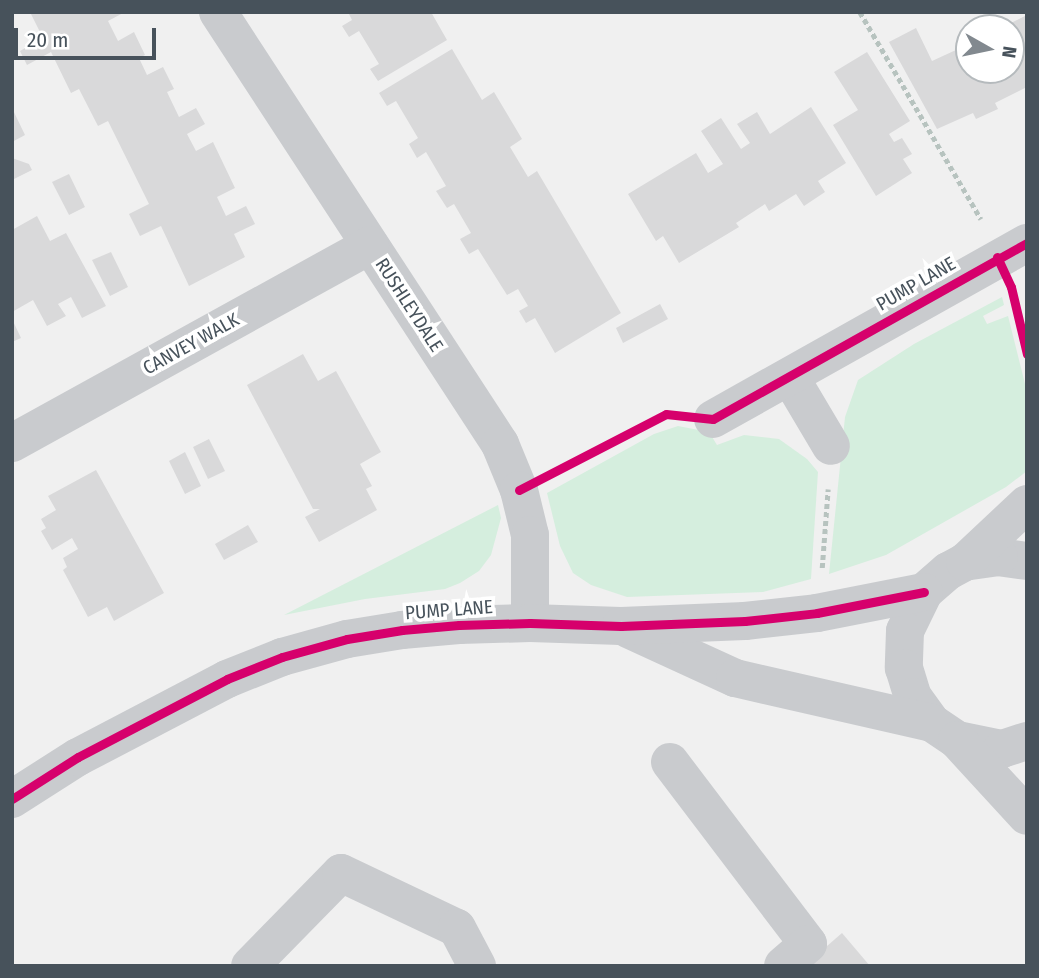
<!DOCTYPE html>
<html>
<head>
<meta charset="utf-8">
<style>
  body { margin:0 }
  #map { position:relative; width:1039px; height:978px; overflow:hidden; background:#f0f0f0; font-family:"Fira Sans Condensed",sans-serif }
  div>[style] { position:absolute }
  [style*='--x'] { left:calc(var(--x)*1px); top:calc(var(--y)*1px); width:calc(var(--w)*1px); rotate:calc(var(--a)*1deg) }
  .green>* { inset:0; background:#d5eede }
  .building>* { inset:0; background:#d9d9da }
  .path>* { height:4.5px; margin-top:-2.25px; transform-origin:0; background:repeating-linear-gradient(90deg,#b7c3bf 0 5px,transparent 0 8.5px) }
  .minor>* { height:38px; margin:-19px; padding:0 19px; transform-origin:19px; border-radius:19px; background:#c9cbce }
  .cycleway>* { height:9px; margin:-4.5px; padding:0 4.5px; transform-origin:4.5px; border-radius:4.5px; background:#d6006c }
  span { translate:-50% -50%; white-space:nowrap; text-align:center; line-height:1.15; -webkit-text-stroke:7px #fff; paint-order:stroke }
  .street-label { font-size:19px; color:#47525b }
  .frame { position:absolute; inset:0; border:14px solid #47525b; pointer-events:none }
  .north { position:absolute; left:955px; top:14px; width:70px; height:70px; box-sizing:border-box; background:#fff; border:2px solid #b5babd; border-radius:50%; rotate:99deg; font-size:19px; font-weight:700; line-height:28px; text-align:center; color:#47525b }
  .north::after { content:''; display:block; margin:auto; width:24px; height:32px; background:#82898f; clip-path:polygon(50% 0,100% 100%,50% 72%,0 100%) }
  .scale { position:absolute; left:14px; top:28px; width:142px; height:32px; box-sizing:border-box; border:4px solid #47525b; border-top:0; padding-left:9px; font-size:21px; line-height:24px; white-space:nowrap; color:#47525b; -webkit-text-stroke:5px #fff; paint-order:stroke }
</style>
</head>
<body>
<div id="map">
  <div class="green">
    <div style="clip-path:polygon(1002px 297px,1004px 305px,983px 316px,987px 324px,1008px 316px,1027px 392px,1027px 471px,1006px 487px,886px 555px,829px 574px,845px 417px,858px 380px,914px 344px)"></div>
    <div style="clip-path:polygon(678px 426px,709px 432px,717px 445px,744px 435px,779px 439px,807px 459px,818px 472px,811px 579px,763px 592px,627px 597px,591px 585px,573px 573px,560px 546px,547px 493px,654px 434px)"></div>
    <div style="clip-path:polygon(498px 505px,501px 518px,491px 555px,479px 571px,460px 583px,445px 589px,365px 599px,284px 615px)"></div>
  </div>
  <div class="building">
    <div style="clip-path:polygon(30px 12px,125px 12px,108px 21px,118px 41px,134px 32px,145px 55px,139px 58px,147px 75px,163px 67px,174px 89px,167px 92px,179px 117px,196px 108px,205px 124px,187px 134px,196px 151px,213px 142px,235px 188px,217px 197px,226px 216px,246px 206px,255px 224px,234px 234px,245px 257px,189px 286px,161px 226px,140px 236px,129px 214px,149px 204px,108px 121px,98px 126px,79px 89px,71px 93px,51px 52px,27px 65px,20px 51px,43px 38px)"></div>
    <div style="clip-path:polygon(348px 12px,431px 12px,447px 40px,378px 81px,370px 69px,379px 64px,359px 31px,349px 37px,342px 26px,352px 20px)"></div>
    <div style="clip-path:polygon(1027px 15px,1027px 87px,995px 103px,998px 109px,976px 119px,973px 113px,937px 129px,889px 42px,916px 28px,932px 61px,969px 44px,969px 70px,1011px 70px,1011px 28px,1001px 28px)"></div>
    <div style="clip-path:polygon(452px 49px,482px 100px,494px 92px,522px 139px,510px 147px,528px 177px,537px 171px,621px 313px,555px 353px,535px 318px,526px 323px,519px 311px,528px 306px,518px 289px,507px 295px,478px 249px,469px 254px,460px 239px,471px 233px,454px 204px,447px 208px,436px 191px,446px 186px,426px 152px,417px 158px,409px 144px,418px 138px,396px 101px,387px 106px,379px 93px)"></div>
    <div style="clip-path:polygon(867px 52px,910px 121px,889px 134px,894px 142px,902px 138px,912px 154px,903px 159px,912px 173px,876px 196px,833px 125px,858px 110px,834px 72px)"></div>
    <div style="clip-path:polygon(811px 107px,846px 163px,818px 181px,825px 192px,804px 206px,796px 194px,769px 211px,765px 204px,736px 223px,739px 227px,679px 263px,663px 236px,656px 241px,628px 194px,696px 153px,708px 173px,723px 164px,701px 131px,721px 118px,741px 149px,750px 143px,737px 124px,757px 112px,770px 134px)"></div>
    <div style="clip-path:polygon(12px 108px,25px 135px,12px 142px)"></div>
    <div style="clip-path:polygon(12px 158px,29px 164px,32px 170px,12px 180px)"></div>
    <div style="clip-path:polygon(69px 174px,85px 207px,69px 215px,52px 182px)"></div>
    <div style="clip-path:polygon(37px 216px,50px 241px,66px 233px,106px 306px,82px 318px,71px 297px,58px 304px,66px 316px,47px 326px,33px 300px,12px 312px,12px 230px)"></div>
    <div style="clip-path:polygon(111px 252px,128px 287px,110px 296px,92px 260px)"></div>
    <div style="clip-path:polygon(660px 304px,668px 319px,623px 343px,616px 328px)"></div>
    <div style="clip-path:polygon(12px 319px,21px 338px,12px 342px)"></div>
    <div style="clip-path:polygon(303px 354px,318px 381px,336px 371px,381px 452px,360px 464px,372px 486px,366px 489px,377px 510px,319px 542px,305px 517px,320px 509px,313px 509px,247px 385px)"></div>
    <div style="clip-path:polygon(209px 439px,225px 471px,208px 479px,193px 447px)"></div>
    <div style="clip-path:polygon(185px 452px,201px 486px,185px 494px,169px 461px)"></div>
    <div style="clip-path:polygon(96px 470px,164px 593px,114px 621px,107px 607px,88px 617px,70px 583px,63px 570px,67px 567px,63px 558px,78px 549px,72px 538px,52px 550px,41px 531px,46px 528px,41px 519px,56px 510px,48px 496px)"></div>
    <div style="clip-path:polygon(248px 525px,258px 542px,224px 560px,215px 544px)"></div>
    <div style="clip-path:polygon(842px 933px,870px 966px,804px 966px)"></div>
  </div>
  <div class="path">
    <div style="--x:860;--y:12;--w:240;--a:59.7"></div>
    <div style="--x:822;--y:568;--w:79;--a:-85.7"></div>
  </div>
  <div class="minor">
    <div style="--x:218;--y:12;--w:516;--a:56.86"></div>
    <div style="--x:500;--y:444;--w:50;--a:67.6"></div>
    <div style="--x:519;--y:490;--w:46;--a:76.3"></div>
    <div style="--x:530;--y:535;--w:88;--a:90"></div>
    <div style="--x:790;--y:377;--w:80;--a:59.3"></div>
    <div style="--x:713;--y:419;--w:360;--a:-29.3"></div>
    <div style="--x:12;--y:443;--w:409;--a:-28.9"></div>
    <div style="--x:1027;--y:561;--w:28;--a:-172"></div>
    <div style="--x:999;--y:557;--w:34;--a:172"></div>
    <div style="--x:965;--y:562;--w:19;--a:152"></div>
    <div style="--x:948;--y:571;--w:32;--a:139"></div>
    <div style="--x:924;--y:592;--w:43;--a:116"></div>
    <div style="--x:905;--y:631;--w:37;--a:92"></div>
    <div style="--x:904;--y:668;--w:30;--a:73"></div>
    <div style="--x:913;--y:697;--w:32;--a:54"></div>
    <div style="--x:932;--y:723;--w:30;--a:34"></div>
    <div style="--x:957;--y:740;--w:46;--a:11.3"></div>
    <div style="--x:1002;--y:749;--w:26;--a:-18"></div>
    <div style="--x:965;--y:562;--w:85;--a:-43.1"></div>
    <div style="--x:628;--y:629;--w:118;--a:24.6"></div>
    <div style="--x:735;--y:678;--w:202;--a:12.9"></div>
    <div style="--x:957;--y:740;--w:103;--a:47.4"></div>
    <div style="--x:670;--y:762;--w:228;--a:52.8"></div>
    <div style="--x:808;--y:944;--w:33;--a:139"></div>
    <div style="--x:12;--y:799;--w:78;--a:-32.5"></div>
    <div style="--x:78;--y:757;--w:168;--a:-27.6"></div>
    <div style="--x:227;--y:679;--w:59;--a:-21.8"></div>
    <div style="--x:282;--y:657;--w:67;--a:-15.5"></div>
    <div style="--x:347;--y:639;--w:56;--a:-9.3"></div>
    <div style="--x:402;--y:630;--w:57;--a:-5"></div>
    <div style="--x:459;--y:625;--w:71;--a:-1.6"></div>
    <div style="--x:530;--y:623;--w:91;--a:1.9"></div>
    <div style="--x:621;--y:626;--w:124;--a:-2.3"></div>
    <div style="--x:745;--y:621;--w:72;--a:-6.3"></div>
    <div style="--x:817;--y:613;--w:109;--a:-11.1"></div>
    <div style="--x:250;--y:966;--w:130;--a:-45.6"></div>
    <div style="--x:341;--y:873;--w:128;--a:25.4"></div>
    <div style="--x:457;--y:928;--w:43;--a:62.2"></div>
  </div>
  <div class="cycleway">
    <div style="--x:997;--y:257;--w:33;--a:65"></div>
    <div style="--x:1011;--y:287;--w:69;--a:76.6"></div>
    <div style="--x:519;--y:490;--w:165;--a:-27.3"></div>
    <div style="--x:666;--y:414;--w:47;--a:6.1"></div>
    <div style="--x:713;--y:419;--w:360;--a:-29.3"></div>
    <div style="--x:12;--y:799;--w:78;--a:-32.5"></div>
    <div style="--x:78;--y:757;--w:168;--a:-27.6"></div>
    <div style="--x:227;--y:679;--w:59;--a:-21.8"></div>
    <div style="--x:282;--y:657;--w:67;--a:-15.5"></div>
    <div style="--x:347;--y:639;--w:56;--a:-9.3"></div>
    <div style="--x:402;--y:630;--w:57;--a:-5"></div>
    <div style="--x:459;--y:625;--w:71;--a:-1.6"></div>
    <div style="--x:530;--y:623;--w:91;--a:1.9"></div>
    <div style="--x:621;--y:626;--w:124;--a:-2.3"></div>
    <div style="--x:745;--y:621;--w:72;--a:-6.3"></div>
    <div style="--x:817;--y:613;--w:109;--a:-11.1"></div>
  </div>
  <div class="street-label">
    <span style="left:916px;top:284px;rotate:-30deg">PUMP LANE</span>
    <span style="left:409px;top:305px;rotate:57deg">RUSHLEYDALE</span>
    <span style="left:191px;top:344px;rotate:-29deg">CANVEY WALK</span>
    <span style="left:449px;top:610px;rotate:-4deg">PUMP LANE</span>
  </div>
  <div class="frame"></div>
  <div class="north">N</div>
  <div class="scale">20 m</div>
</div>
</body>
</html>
